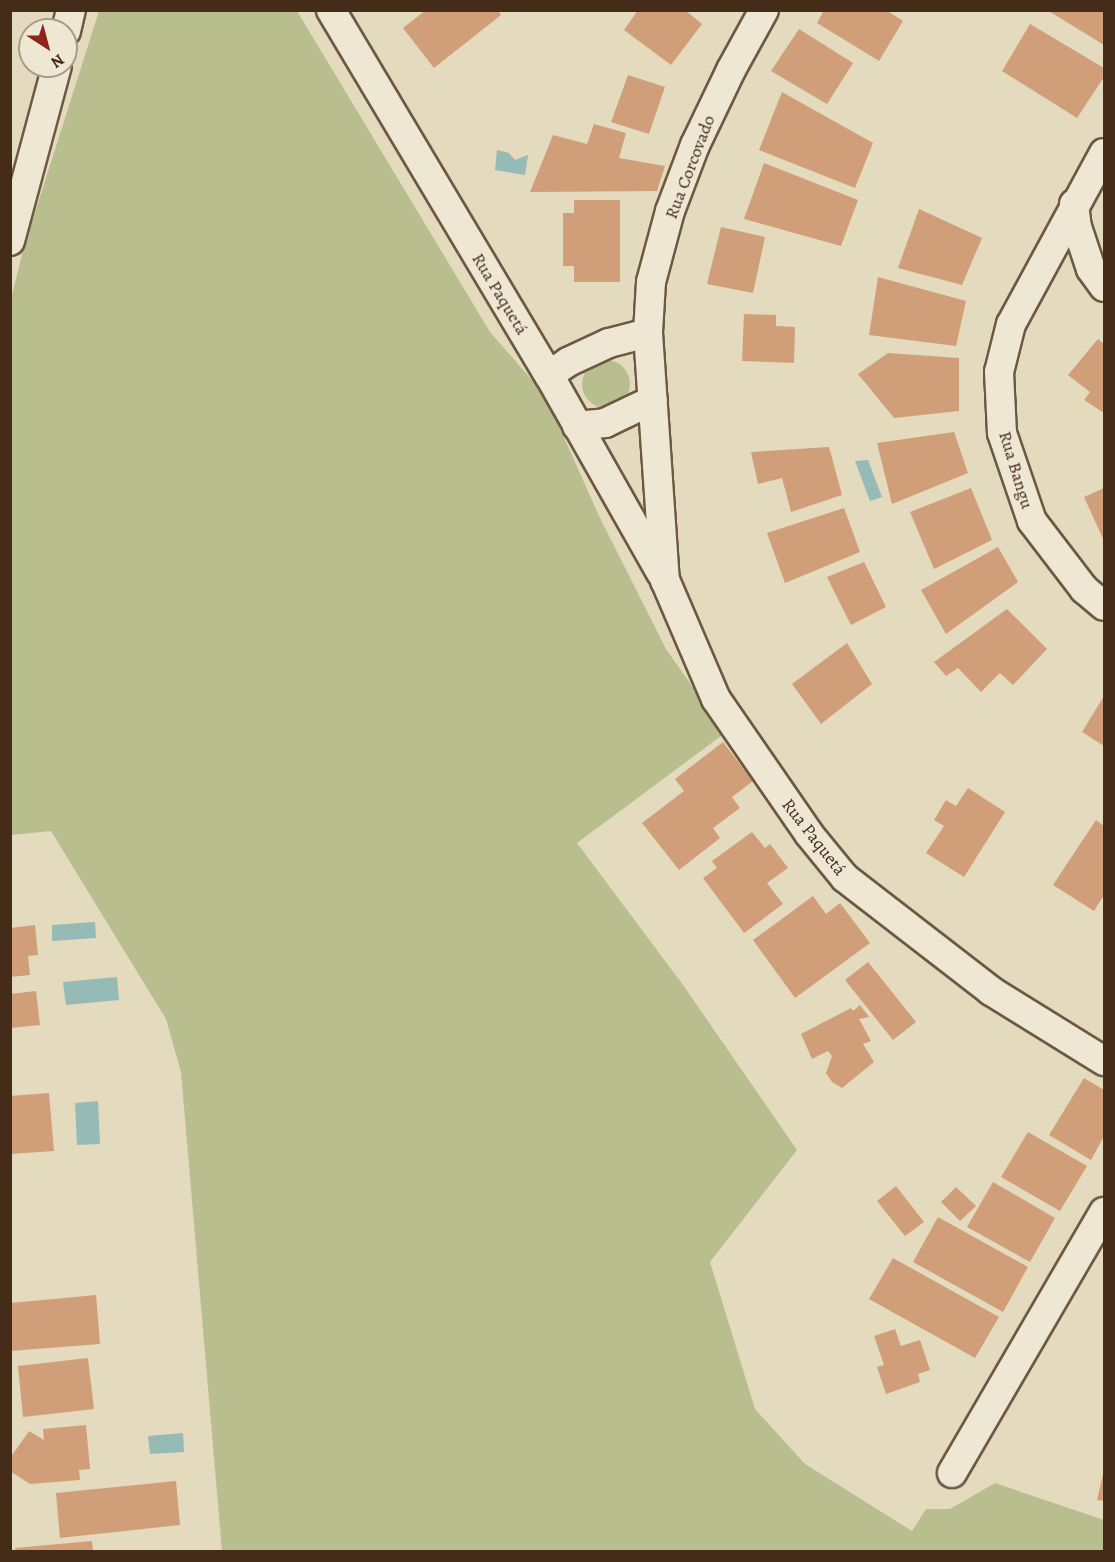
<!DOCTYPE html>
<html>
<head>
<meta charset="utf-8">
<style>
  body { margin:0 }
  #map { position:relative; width:1115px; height:1562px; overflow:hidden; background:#e4dabd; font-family:Alegreya,serif }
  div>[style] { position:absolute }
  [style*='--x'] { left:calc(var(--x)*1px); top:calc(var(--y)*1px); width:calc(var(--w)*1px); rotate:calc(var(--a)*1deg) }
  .green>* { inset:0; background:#b8be8e }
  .round { border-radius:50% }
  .water>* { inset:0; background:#96bab5 }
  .building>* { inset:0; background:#d09f79 }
  .roads { filter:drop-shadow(2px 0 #6d5842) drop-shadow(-2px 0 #6d5842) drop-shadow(0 2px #6d5842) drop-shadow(0 -2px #6d5842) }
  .minor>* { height:28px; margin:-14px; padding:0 14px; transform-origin:14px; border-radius:14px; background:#ede7d4 }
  span { translate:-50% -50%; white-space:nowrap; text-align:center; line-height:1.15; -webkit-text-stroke:4.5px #ede7d4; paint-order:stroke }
  .street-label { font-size:18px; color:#452c19 }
  .frame { position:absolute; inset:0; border:12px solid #452c19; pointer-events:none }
  .north { position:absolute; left:18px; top:18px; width:60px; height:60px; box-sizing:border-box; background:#ede7d4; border:2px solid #aa9c89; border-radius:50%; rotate:144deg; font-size:16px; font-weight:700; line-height:24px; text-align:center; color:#452c19 }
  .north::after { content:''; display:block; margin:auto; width:21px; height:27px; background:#8f2418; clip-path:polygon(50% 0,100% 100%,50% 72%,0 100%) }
</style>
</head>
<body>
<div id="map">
  <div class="green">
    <div style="clip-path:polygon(99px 11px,297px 11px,490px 332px,545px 395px,600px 518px,666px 649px,725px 733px,577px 843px,683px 985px,797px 1150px,710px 1262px,755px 1409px,805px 1464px,912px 1531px,926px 1509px,950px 1509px,995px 1483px,1104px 1520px,1104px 1551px,222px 1551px,181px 1072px,166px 1019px,51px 831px,11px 835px,11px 299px,24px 247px)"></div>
    <div class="round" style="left:582px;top:360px;width:48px;height:48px"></div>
  </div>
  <div class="water">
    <div style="clip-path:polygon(497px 150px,509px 153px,515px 160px,528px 155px,525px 175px,495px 170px)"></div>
    <div style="clip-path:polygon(868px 460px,882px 497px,870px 501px,855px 461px)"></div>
    <div style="clip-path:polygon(95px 922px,96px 938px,52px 941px,52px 925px)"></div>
    <div style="clip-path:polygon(117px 977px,119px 1000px,66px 1005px,63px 982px)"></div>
    <div style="clip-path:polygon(98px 1101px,100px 1144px,77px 1145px,75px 1103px)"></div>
    <div style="clip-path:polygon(183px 1433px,184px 1452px,150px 1454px,148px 1436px)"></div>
  </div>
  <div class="building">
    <div style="clip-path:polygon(426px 10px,498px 10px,501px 15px,434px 68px,403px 28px)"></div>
    <div style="clip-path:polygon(638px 10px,685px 10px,702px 24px,671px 65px,624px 30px)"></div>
    <div style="clip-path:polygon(824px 10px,886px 10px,903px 21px,879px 61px,817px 23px)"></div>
    <div style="clip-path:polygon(1047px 10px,1104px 10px,1104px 45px)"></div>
    <div style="clip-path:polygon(1030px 24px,1104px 68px,1104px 77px,1077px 118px,1002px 71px)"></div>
    <div style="clip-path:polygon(799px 29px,853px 63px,827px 104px,771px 71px)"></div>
    <div style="clip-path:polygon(628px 75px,665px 87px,649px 134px,611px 122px)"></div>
    <div style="clip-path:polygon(782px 92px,873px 143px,855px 188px,759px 150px)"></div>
    <div style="clip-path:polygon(594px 124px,626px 133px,619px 158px,665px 166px,657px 191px,530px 192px,553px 135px,587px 144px)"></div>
    <div style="clip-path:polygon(764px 163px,858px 200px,841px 246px,744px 219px)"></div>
    <div style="clip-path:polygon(574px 200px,620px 200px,620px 282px,574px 282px,574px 266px,563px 266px,563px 213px,574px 213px)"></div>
    <div style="clip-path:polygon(919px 209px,982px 238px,962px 285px,898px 268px)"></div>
    <div style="clip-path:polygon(721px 227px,765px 237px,753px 293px,707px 284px)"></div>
    <div style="clip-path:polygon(878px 277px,966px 301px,956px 346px,869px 335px)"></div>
    <div style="clip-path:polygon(744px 314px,776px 315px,776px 326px,795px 327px,794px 363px,742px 361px)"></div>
    <div style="clip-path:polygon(1098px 339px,1104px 344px,1104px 413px,1084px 400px,1090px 392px,1068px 375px)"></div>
    <div style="clip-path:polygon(888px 353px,959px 358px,959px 411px,894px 418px,858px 374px)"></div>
    <div style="clip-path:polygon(954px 432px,968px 473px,892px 504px,877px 443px)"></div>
    <div style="clip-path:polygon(829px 447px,842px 495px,791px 512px,782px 478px,758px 484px,751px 452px)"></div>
    <div style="clip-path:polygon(971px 488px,992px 540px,934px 569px,910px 512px)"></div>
    <div style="clip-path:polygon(1104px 488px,1104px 541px,1084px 497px)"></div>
    <div style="clip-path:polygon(844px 508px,860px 552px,785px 583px,767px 533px)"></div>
    <div style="clip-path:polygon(998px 547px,1018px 582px,946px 634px,921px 590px)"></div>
    <div style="clip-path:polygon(864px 562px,886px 607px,851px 625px,827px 577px)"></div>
    <div style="clip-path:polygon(1007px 609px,1047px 649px,1013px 685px,1000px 673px,981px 692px,958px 668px,946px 676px,934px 662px)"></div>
    <div style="clip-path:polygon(847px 643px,872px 684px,821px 724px,792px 684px)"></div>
    <div style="clip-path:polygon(1104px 696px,1104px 746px,1082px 732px)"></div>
    <div style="clip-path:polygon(723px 742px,753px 781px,732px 797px,740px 808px,713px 828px,720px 838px,679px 870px,642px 823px,684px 791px,675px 779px)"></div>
    <div style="clip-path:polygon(968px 788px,1005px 812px,964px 877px,926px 853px,944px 826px,934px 820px,946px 800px,956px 806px)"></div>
    <div style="clip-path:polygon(1096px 820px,1104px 826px,1104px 895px,1094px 911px,1053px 885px)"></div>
    <div style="clip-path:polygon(752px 832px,765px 848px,770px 844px,788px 868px,767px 883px,783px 904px,744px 933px,703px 878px,717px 868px,712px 861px)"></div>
    <div style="clip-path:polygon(813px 896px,826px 914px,840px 903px,870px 943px,795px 998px,753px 940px)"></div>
    <div style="clip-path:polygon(35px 925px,38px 955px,28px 956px,30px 975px,10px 977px,10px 928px)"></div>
    <div style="clip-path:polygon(868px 962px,916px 1022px,893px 1040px,845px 980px)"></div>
    <div style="clip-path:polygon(36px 991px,40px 1025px,10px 1028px,10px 994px)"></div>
    <div style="clip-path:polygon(860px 1005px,869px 1017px,859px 1019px,871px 1041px,863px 1044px,874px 1062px,842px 1088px,832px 1082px,826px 1073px,832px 1056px,828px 1051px,812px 1059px,801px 1034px,851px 1008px,853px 1011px)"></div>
    <div style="clip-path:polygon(1084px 1078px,1104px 1090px,1104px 1136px,1091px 1160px,1049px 1135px)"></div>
    <div style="clip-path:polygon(49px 1093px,54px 1151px,10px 1154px,10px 1096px)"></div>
    <div style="clip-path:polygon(1028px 1132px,1087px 1166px,1060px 1211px,1001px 1177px)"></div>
    <div style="clip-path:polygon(993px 1182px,1055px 1218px,1030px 1262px,967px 1227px)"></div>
    <div style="clip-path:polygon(896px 1186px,924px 1222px,905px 1236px,877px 1201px)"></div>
    <div style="clip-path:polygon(956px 1187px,976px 1206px,960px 1221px,941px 1202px)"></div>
    <div style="clip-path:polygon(938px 1217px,1028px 1267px,1003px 1312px,913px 1262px)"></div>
    <div style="clip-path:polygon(893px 1258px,999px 1317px,975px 1358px,869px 1299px)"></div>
    <div style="clip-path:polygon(96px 1295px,100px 1344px,10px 1351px,10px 1303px)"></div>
    <div style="clip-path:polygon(895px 1329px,901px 1346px,920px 1340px,930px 1370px,918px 1374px,920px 1382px,886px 1394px,877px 1367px,884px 1365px,874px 1336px)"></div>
    <div style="clip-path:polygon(88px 1358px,94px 1409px,23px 1417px,18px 1366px)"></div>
    <div style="clip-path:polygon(86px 1425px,90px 1469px,79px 1470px,80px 1480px,30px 1484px,10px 1471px,10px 1458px,29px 1431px,44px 1440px,43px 1429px)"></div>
    <div style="clip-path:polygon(1104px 1470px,1104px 1501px,1097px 1500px)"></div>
    <div style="clip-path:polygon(176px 1481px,180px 1525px,60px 1538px,56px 1493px)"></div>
    <div style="clip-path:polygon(92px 1541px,93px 1552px,16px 1552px,15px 1548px)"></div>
  </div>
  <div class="roads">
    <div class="minor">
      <div style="--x:331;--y:10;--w:425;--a:59.2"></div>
      <div style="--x:549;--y:375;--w:227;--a:60.5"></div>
      <div style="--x:764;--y:10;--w:68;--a:118.8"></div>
      <div style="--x:731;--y:70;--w:83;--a:115.6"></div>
      <div style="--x:695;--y:145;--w:71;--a:110.7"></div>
      <div style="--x:670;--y:211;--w:73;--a:105"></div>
      <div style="--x:651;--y:282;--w:51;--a:93.4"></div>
      <div style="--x:648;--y:333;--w:248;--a:86.1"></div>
      <div style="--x:665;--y:580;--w:129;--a:66.8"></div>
      <div style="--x:716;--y:699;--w:164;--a:55.4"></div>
      <div style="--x:809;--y:834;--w:57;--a:50.7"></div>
      <div style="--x:845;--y:878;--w:185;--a:37.7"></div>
      <div style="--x:991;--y:991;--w:133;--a:31.8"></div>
      <div style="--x:66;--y:31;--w:22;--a:-77"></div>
      <div style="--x:1104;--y:153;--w:195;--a:118.5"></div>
      <div style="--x:1011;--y:324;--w:49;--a:104"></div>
      <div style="--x:999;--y:372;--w:61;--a:87.2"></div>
      <div style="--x:1002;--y:433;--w:93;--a:71.2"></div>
      <div style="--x:1032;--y:521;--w:86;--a:52.6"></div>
      <div style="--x:1084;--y:589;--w:26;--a:40"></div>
      <div style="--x:1074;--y:204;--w:23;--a:83"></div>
      <div style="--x:1077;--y:227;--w:44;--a:71.6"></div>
      <div style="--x:1091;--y:269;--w:22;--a:54"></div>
      <div style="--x:10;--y:241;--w:181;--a:-75"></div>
      <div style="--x:549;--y:375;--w:23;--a:-34"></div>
      <div style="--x:568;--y:362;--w:45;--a:-24.9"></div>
      <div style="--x:609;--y:343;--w:40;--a:-14.4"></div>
      <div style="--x:577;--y:426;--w:28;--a:-6"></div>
      <div style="--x:605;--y:423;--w:53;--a:-25.6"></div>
      <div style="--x:952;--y:1473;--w:302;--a:-59.8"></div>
    </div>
  </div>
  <div class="street-label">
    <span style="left:690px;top:167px;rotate:-69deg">Rua Corcovado</span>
    <span style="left:500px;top:294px;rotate:59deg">Rua Paquetá</span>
    <span style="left:1016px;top:470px;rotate:73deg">Rua Bangu</span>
    <span style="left:814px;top:837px;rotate:52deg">Rua Paquetá</span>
  </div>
  <div class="frame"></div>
  <div class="north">N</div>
</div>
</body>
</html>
